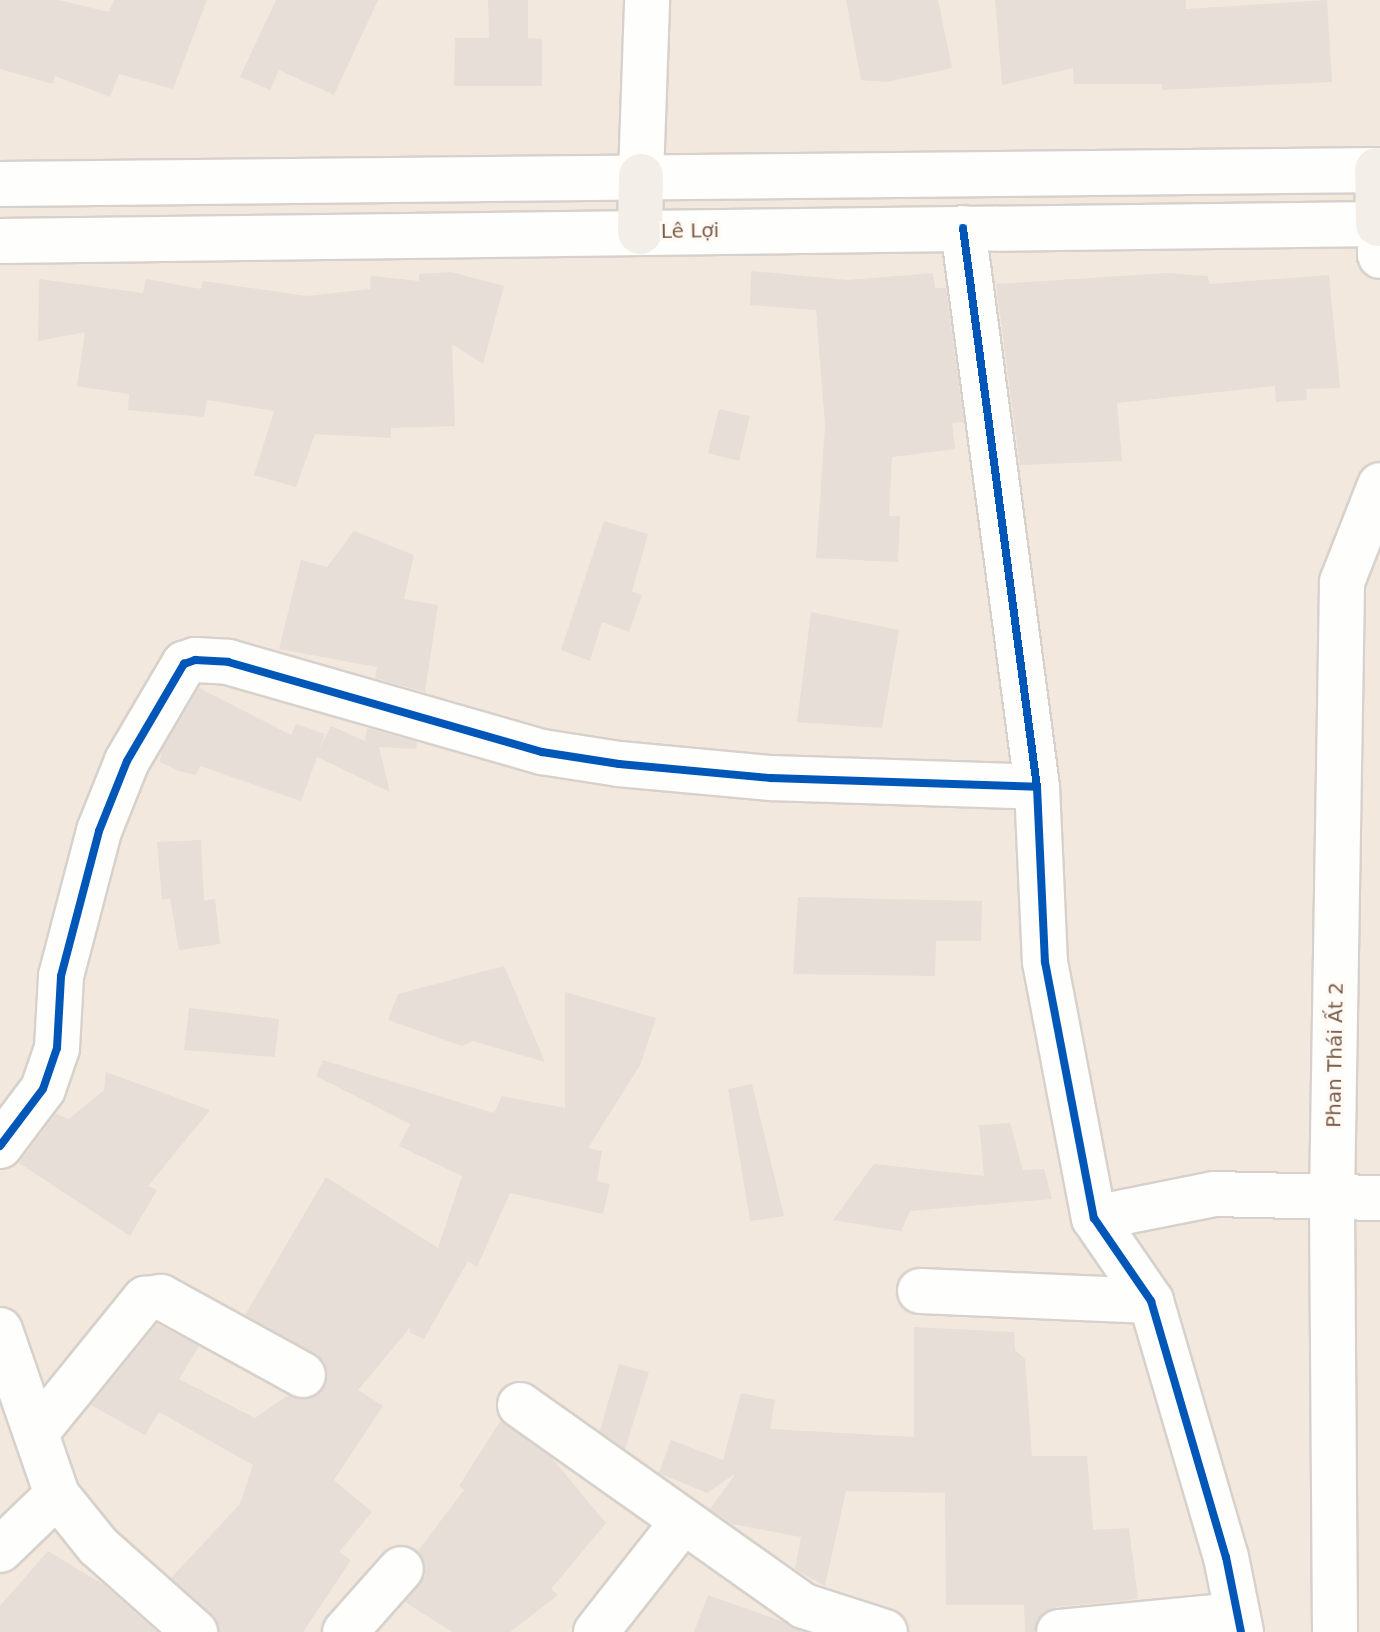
<!DOCTYPE html>
<html>
<head>
<meta charset="utf-8">
<style>
  body { margin:0 }
  #map { position:relative; width:1380px; height:1632px; overflow:hidden; background:#f9f5f0; font-family:"DejaVu Sans",sans-serif }
  div>[style] { position:absolute }
  [style*='--x'] { left:calc(var(--x)*1px); top:calc(var(--y)*1px); width:calc(var(--w)*1px); rotate:calc(var(--a)*1deg) }
  .residential>* { inset:0; background:#f2e8de }
  .building>* { inset:0; background:#e6ded7 }
  .roads { filter:drop-shadow(2px 0 #d7d1cb) drop-shadow(-2px 0 #d7d1cb) drop-shadow(0 2px #d7d1cb) drop-shadow(0 -2px #d7d1cb) }
  .street>* { height:44px; margin:-22px; padding:0 22px; transform-origin:22px; border-radius:22px; background:#fefefd }
  .secondary>* { height:44px; margin:-22px; padding:0 22px; transform-origin:22px; border-radius:22px; background:#fefefd }
  .primary>* { height:44px; margin:-22px; padding:0 22px; transform-origin:22px; border-radius:22px; background:#f3eee8 }
  .cycleway>* { height:8px; margin:-4px; padding:0 4px; transform-origin:4px; border-radius:4px; background:#0057b8 }
  span { translate:-50% -50%; white-space:nowrap; text-align:center; line-height:1.15; -webkit-text-stroke:6px #fffaf3; paint-order:stroke }
  .street-label { font-size:20px; color:#7a5c4d }
</style>
</head>
<body>
<div id="map">
  <div class="residential">
    <div style="clip-path:polygon(0 0,1380px 0,1380px 1632px,0 1632px)"></div>
  </div>
  <div class="building">
    <div style="clip-path:polygon(0 0,58px 0,109px 12px,114px 0,207px 0,173px 89px,119px 74px,110px 97px,55px 76px,53px 84px,0 69px)"></div>
    <div style="clip-path:polygon(276px 0,378px 0,334px 95px,279px 70px,270px 90px,240px 77px)"></div>
    <div style="clip-path:polygon(488px 0,528px 0,528px 38px,542px 39px,542px 86px,454px 86px,455px 38px,489px 38px)"></div>
    <div style="clip-path:polygon(846px 0,938px 0,952px 68px,886px 82px,861px 80px)"></div>
    <div style="clip-path:polygon(995px 0,1186px 0,1186px 9px,1327px 0,1332px 82px,1162px 90px,1162px 84px,1074px 84px,1073px 68px,1002px 85px)"></div>
    <div style="clip-path:polygon(751px 271px,848px 280px,933px 273px,935px 288px,946px 288px,964px 422px,952px 423px,955px 449px,892px 457px,889px 516px,900px 516px,898px 562px,816px 558px,825px 426px,816px 310px,750px 305px)"></div>
    <div style="clip-path:polygon(451px 272px,504px 286px,483px 364px,452px 344px,455px 426px,391px 428px,391px 438px,315px 434px,296px 487px,254px 475px,274px 411px,207px 400px,204px 417px,128px 410px,129px 394px,77px 386px,85px 332px,38px 341px,39px 279px,143px 293px,146px 279px,201px 289px,203px 281px,307px 296px,370px 289px,371px 276px,419px 281px,419px 274px)"></div>
    <div style="clip-path:polygon(1168px 273px,1208px 276px,1209px 284px,1329px 275px,1340px 388px,1306px 389px,1307px 400px,1276px 402px,1275px 386px,1117px 403px,1122px 461px,1020px 465px,996px 284px)"></div>
    <div style="clip-path:polygon(719px 409px,750px 416px,739px 461px,708px 453px)"></div>
    <div style="clip-path:polygon(604px 521px,648px 534px,632px 592px,642px 595px,629px 632px,602px 622px,590px 661px,561px 650px)"></div>
    <div style="clip-path:polygon(354px 531px,414px 555px,404px 599px,438px 605px,425px 692px,375px 678px,377px 667px,279px 649px,301px 560px,327px 567px)"></div>
    <div style="clip-path:polygon(811px 612px,899px 630px,882px 728px,797px 722px)"></div>
    <div style="clip-path:polygon(199px 688px,291px 735px,296px 724px,325px 734px,319px 750px,331px 726px,365px 741px,367px 728px,417px 742px,416px 749px,379px 747px,390px 792px,317px 757px,301px 801px,200px 766px,196px 775px,179px 771px,160px 762px,162px 750px)"></div>
    <div style="clip-path:polygon(201px 840px,204px 901px,215px 899px,220px 944px,179px 950px,170px 898px,162px 900px,157px 842px)"></div>
    <div style="clip-path:polygon(798px 897px,982px 901px,981px 941px,936px 941px,935px 976px,793px 974px)"></div>
    <div style="clip-path:polygon(504px 966px,545px 1062px,473px 1041px,462px 1046px,388px 1020px,398px 994px)"></div>
    <div style="clip-path:polygon(565px 992px,656px 1018px,640px 1065px,588px 1148px,602px 1151px,597px 1181px,610px 1184px,603px 1214px,510px 1193px,477px 1267px,468px 1261px,424px 1339px,409px 1332px,412px 1325px,358px 1390px,383px 1406px,334px 1480px,372px 1512px,339px 1552px,351px 1560px,303px 1632px,219px 1632px,212px 1614px,171px 1578px,240px 1504px,253px 1465px,159px 1412px,145px 1435px,91px 1405px,157px 1324px,199px 1346px,179px 1379px,255px 1418px,288px 1395px,317px 1396px,328px 1375px,324px 1361px,245px 1315px,326px 1177px,438px 1248px,462px 1176px,399px 1146px,410px 1124px,316px 1076px,323px 1060px,494px 1113px,502px 1096px,565px 1108px)"></div>
    <div style="clip-path:polygon(189px 1008px,279px 1019px,275px 1057px,184px 1050px)"></div>
    <div style="clip-path:polygon(106px 1072px,210px 1110px,148px 1186px,157px 1190px,130px 1236px,19px 1163px,56px 1114px,69px 1119px,104px 1090px)"></div>
    <div style="clip-path:polygon(752px 1084px,784px 1216px,750px 1221px,728px 1089px)"></div>
    <div style="clip-path:polygon(1010px 1123px,1023px 1170px,1044px 1169px,1052px 1199px,910px 1211px,901px 1231px,833px 1220px,874px 1164px,984px 1176px,979px 1125px)"></div>
    <div style="clip-path:polygon(914px 1327px,1014px 1332px,1015px 1350px,1025px 1359px,1032px 1456px,1087px 1456px,1093px 1530px,1129px 1528px,1138px 1599px,1056px 1607px,1044px 1612px,1034px 1632px,1025px 1632px,1024px 1605px,946px 1605px,945px 1493px,846px 1491px,825px 1586px,795px 1569px,801px 1537px,732px 1524px,710px 1509px,736px 1473px,707px 1493px,659px 1473px,671px 1440px,723px 1460px,741px 1393px,775px 1400px,770px 1429px,914px 1437px)"></div>
    <div style="clip-path:polygon(619px 1364px,649px 1372px,625px 1449px,600px 1431px)"></div>
    <div style="clip-path:polygon(501px 1420px,551px 1457px,606px 1523px,551px 1589px,558px 1595px,510px 1632px,452px 1632px,405px 1602px,425px 1575px,418px 1551px,464px 1490px,459px 1486px)"></div>
    <div style="clip-path:polygon(48px 1551px,104px 1585px,157px 1632px,0 1632px,0 1606px)"></div>
    <div style="clip-path:polygon(708px 1595px,784px 1622px,803px 1632px,694px 1632px)"></div>
  </div>
  <div class="roads">
    <div class="street">
      <div style="--x:641;--y:176;--w:176;--a:-88"></div>
      <div style="--x:1378;--y:224;--w:32;--a:86"></div>
      <div style="--x:963;--y:228;--w:564;--a:82.46"></div>
      <div style="--x:1037;--y:787;--w:175;--a:87.4"></div>
      <div style="--x:1045;--y:962;--w:261;--a:79.2"></div>
      <div style="--x:1094;--y:1218;--w:101;--a:55.5"></div>
      <div style="--x:1151;--y:1301;--w:267;--a:73.7"></div>
      <div style="--x:1226;--y:1557;--w:76;--a:78.7"></div>
      <div style="--x:0;--y:1146;--w:71;--a:-53"></div>
      <div style="--x:43;--y:1089;--w:43;--a:-71.1"></div>
      <div style="--x:57;--y:1048;--w:72;--a:-86.8"></div>
      <div style="--x:61;--y:976;--w:150;--a:-75.3"></div>
      <div style="--x:99;--y:831;--w:75;--a:-68.2"></div>
      <div style="--x:127;--y:761;--w:113;--a:-59.6"></div>
      <div style="--x:184;--y:664;--w:12;--a:-20"></div>
      <div style="--x:195;--y:660;--w:33;--a:3"></div>
      <div style="--x:228;--y:662;--w:327;--a:16"></div>
      <div style="--x:542;--y:752;--w:78;--a:8.9"></div>
      <div style="--x:619;--y:764;--w:153;--a:5.3"></div>
      <div style="--x:771;--y:778;--w:266;--a:1.9"></div>
      <div style="--x:1094;--y:1218;--w:122;--a:-11.3"></div>
      <div style="--x:1214;--y:1194;--w:166;--a:1.4"></div>
      <div style="--x:920;--y:1291;--w:231;--a:2.5"></div>
      <div style="--x:0;--y:1330;--w:175;--a:70.9"></div>
      <div style="--x:57;--y:1495;--w:65;--a:51.2"></div>
      <div style="--x:98;--y:1546;--w:130;--a:41.6"></div>
      <div style="--x:520;--y:1405;--w:348;--a:35.3"></div>
      <div style="--x:804;--y:1606;--w:85;--a:17.8"></div>
      <div style="--x:36;--y:1433;--w:173;--a:-50.9"></div>
      <div style="--x:145;--y:1299;--w:16;--a:-7"></div>
      <div style="--x:161;--y:1297;--w:162;--a:28.8"></div>
      <div style="--x:0;--y:1550;--w:79;--a:-44"></div>
      <div style="--x:345;--y:1632;--w:84;--a:-48.4"></div>
      <div style="--x:596;--y:1632;--w:137;--a:-51.8"></div>
      <div style="--x:1059;--y:1632;--w:176;--a:-5.5"></div>
      <div style="--x:1335;--y:1632;--w:432;--a:-90.4"></div>
      <div style="--x:1332;--y:1200;--w:618;--a:-89.07"></div>
      <div style="--x:1342;--y:582;--w:104;--a:-68.6"></div>
    </div>
    <div class="secondary">
      <div style="--x:0;--y:184;--w:1380;--a:-0.58"></div>
      <div style="--x:0;--y:241;--w:1380;--a:-0.71"></div>
    </div>
    <div class="primary">
      <div style="--x:1377;--y:170;--w:54;--a:88.9"></div>
      <div style="--x:640;--y:232;--w:56;--a:-89"></div>
    </div>
  </div>
  <div class="cycleway">
    <div style="--x:963;--y:228;--w:564;--a:82.46"></div>
    <div style="--x:1037;--y:787;--w:175;--a:87.4"></div>
    <div style="--x:1045;--y:962;--w:261;--a:79.2"></div>
    <div style="--x:1094;--y:1218;--w:101;--a:55.5"></div>
    <div style="--x:1151;--y:1301;--w:267;--a:73.7"></div>
    <div style="--x:1226;--y:1557;--w:76;--a:78.7"></div>
    <div style="--x:0;--y:1146;--w:71;--a:-53"></div>
    <div style="--x:43;--y:1089;--w:43;--a:-71.1"></div>
    <div style="--x:57;--y:1048;--w:72;--a:-86.8"></div>
    <div style="--x:61;--y:976;--w:150;--a:-75.3"></div>
    <div style="--x:99;--y:831;--w:75;--a:-68.2"></div>
    <div style="--x:127;--y:761;--w:113;--a:-59.6"></div>
    <div style="--x:184;--y:664;--w:12;--a:-20"></div>
    <div style="--x:195;--y:660;--w:33;--a:3"></div>
    <div style="--x:228;--y:662;--w:327;--a:16"></div>
    <div style="--x:542;--y:752;--w:78;--a:8.9"></div>
    <div style="--x:619;--y:764;--w:153;--a:5.3"></div>
    <div style="--x:771;--y:778;--w:266;--a:1.9"></div>
  </div>
  <div class="street-label">
    <span style="left:690px;top:231px;rotate:-1deg">Lê Lợi</span>
    <span style="left:1335px;top:1055px;rotate:-89deg">Phan Thái Ất 2</span>
  </div>
</div>
</body>
</html>
